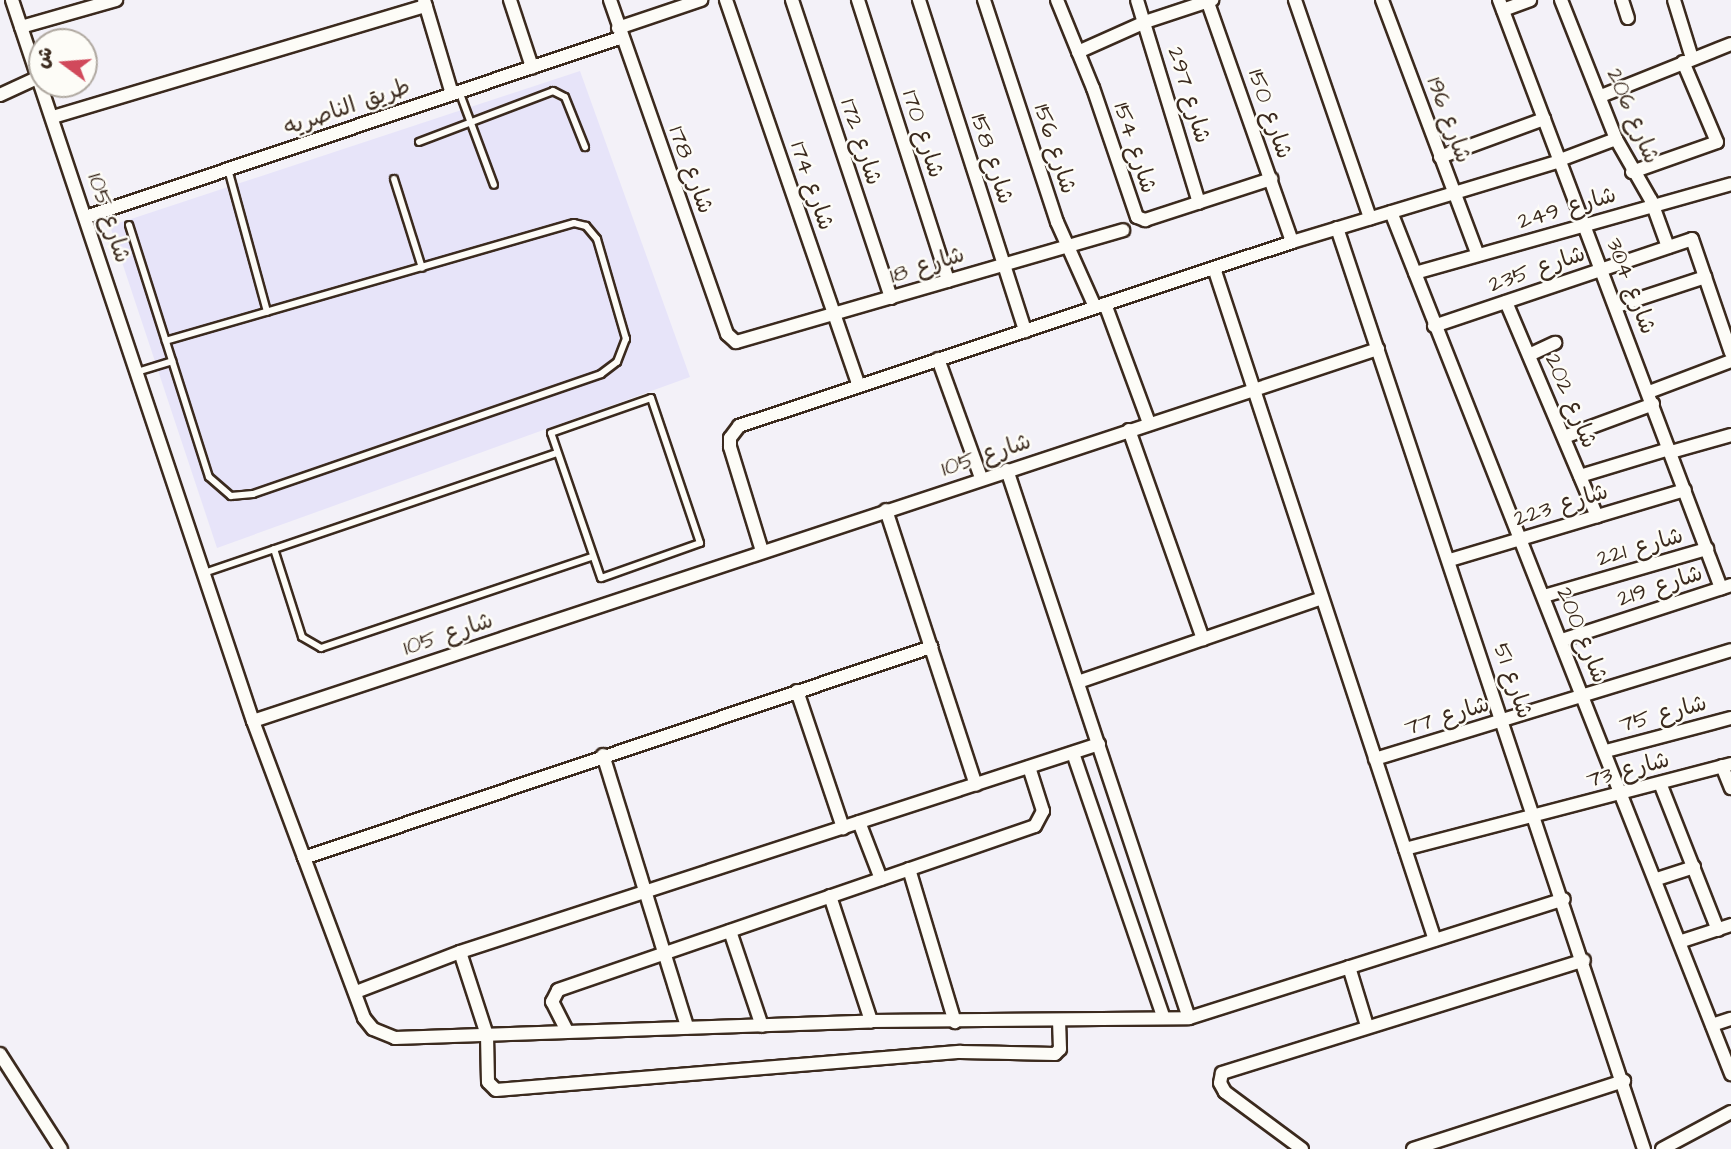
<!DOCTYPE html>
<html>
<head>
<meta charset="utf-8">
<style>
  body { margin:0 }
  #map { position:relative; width:1731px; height:1149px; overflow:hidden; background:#f3f1f8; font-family:"Architects Daughter","Playpen Sans Arabic",sans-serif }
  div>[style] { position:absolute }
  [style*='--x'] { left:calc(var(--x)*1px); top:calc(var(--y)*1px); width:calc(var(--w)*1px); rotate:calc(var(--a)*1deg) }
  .built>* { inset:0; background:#e7e4f9 }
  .roads { filter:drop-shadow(2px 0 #3b2a1e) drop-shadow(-2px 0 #3b2a1e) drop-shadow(0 2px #3b2a1e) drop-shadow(0 -2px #3b2a1e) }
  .lane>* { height:6px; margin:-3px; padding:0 3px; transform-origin:3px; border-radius:3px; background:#fdfcf7 }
  .street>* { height:12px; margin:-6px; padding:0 6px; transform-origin:6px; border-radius:6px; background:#fdfcf7 }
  span { translate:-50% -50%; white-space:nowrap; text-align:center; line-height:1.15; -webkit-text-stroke:5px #fdfcf7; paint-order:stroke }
  .street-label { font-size:23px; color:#3b2a1e }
  .north { position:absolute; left:28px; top:28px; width:70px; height:70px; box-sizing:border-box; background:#fdfcf7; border:2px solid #afa8a0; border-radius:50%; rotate:286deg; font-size:19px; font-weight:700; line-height:28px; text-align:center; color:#3b2a1e }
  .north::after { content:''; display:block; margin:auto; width:24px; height:32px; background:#d1495b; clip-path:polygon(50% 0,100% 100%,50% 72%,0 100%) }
</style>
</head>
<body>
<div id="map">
  <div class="built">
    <div style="clip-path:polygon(580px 71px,690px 377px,217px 548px,110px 226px)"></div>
  </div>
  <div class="roads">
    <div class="lane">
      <div style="--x:459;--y:91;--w:100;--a:69.6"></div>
      <div style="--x:419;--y:142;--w:143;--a:-20.8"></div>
      <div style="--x:553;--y:91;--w:13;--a:27"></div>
      <div style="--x:565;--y:97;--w:54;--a:68.2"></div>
      <div style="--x:228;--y:169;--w:148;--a:74.7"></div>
      <div style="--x:394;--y:179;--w:93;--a:72.5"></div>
      <div style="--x:129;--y:225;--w:264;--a:72.4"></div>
      <div style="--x:209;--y:477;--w:29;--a:41"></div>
      <div style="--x:231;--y:496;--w:22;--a:-5"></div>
      <div style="--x:253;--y:494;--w:368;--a:-19"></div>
      <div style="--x:601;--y:374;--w:20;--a:-37"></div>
      <div style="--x:617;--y:362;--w:25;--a:-69"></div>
      <div style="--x:626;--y:339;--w:104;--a:-106.2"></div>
      <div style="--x:597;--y:239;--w:17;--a:-130"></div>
      <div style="--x:586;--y:226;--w:12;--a:-166"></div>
      <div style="--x:574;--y:223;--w:425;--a:163.9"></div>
      <div style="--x:137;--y:372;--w:37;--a:-17"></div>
      <div style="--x:651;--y:398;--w:153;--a:71.3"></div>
      <div style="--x:700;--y:543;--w:105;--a:160.5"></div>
      <div style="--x:601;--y:578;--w:153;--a:-109"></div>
      <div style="--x:551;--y:433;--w:106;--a:-19.3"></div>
      <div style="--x:274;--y:549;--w:92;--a:72.3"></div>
      <div style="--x:302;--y:637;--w:22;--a:30"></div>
      <div style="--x:321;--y:648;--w:286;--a:-18.6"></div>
      <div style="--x:204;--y:573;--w:373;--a:-18.8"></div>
    </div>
    <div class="street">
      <div style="--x:12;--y:0;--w:760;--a:71.52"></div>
      <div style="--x:253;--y:721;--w:1185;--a:-18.3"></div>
      <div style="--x:424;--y:0;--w:98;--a:73.4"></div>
      <div style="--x:510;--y:0;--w:71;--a:71.8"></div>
      <div style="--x:610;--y:0;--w:354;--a:70.7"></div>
      <div style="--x:727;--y:334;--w:12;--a:42"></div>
      <div style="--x:736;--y:342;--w:403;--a:-16.1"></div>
      <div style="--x:726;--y:0;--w:408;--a:71"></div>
      <div style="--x:792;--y:0;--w:314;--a:71.6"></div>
      <div style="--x:858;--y:0;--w:295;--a:72.2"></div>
      <div style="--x:919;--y:0;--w:348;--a:72.2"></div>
      <div style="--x:984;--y:0;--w:234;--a:71.8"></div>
      <div style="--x:1057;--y:222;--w:93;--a:65.9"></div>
      <div style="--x:1057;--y:0;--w:95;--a:67.8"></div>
      <div style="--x:1093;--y:88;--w:136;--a:71.2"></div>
      <div style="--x:1137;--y:217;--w:9;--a:21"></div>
      <div style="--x:1145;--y:220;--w:133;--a:-18"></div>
      <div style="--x:1137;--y:0;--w:212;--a:73"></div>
      <div style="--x:1207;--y:0;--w:256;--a:70.6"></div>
      <div style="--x:1295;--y:0;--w:231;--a:71"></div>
      <div style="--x:1382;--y:0;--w:272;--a:69.4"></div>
      <div style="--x:1499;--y:0;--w:629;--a:69.32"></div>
      <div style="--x:1561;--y:0;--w:149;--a:68.4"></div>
      <div style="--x:1616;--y:139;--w:70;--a:60.2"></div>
      <div style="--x:1651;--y:200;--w:50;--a:70.1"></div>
      <div style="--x:1622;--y:0;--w:19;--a:72"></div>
      <div style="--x:1674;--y:0;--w:61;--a:72.8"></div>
      <div style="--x:1503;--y:10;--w:29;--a:-20"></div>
      <div style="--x:21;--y:27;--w:99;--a:-15.9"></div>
      <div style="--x:618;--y:28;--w:88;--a:-18.6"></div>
      <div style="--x:1078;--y:52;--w:73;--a:-24.1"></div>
      <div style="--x:1145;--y:22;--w:71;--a:-18.2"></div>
      <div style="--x:0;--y:95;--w:43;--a:-24.8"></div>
      <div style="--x:1601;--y:96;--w:140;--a:-21.8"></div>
      <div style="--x:53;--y:117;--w:389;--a:-16.6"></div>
      <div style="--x:1440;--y:157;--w:111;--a:-20.1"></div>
      <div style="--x:1560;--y:160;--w:60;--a:-20.6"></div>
      <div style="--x:1632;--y:172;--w:90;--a:-19.4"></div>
      <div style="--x:1717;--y:142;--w:87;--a:-113"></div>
      <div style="--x:1391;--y:212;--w:927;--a:68.47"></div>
      <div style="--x:86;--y:217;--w:565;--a:-18.56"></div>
      <div style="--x:1337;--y:228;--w:971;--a:71.57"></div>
      <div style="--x:1214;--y:268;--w:707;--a:71.8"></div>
      <div style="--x:1415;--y:273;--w:328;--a:-15.7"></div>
      <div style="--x:1506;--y:302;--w:233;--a:67"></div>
      <div style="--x:1105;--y:304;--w:127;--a:69.7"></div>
      <div style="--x:1617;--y:306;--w:93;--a:-18.2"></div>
      <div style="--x:1434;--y:326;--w:272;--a:-18.6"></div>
      <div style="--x:1692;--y:239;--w:120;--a:71.1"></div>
      <div style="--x:1529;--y:355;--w:29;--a:-25"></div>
      <div style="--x:938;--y:359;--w:127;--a:70.1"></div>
      <div style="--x:1649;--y:392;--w:88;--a:-20.7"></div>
      <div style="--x:1129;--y:430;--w:222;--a:70.5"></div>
      <div style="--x:1564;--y:437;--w:95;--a:-20.3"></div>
      <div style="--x:1671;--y:452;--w:62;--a:-15.8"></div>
      <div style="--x:1007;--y:470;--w:577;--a:71.63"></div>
      <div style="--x:1580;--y:476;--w:93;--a:-16.9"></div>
      <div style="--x:886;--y:510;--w:289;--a:71.9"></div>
      <div style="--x:762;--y:551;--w:109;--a:-107.1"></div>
      <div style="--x:730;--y:447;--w:9;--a:-90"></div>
      <div style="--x:730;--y:438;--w:15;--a:-53"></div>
      <div style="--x:739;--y:426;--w:583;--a:-18.4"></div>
      <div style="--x:1292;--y:242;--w:281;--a:-16.8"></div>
      <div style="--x:1450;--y:560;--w:245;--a:-16.6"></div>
      <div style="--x:1544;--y:596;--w:170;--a:-16.1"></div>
      <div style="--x:1562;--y:640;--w:178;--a:-18"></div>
      <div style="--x:1078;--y:682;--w:258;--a:-19"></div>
      <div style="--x:797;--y:691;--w:145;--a:71.4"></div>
      <div style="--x:253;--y:721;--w:317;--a:69.5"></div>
      <div style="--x:364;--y:1018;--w:14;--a:51"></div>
      <div style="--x:373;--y:1029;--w:24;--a:22"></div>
      <div style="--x:395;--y:1038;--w:476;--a:-2"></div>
      <div style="--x:871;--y:1021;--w:318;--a:-0.5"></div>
      <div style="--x:1189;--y:1018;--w:393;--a:-17.6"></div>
      <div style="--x:1606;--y:751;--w:129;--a:-14.8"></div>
      <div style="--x:1073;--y:753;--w:278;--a:71.1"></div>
      <div style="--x:603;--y:755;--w:285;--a:72.8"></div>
      <div style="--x:1375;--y:759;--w:372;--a:-17"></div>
      <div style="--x:1722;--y:766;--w:24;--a:68"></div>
      <div style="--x:1660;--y:783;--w:158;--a:68.5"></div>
      <div style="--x:859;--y:822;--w:61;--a:68.9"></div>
      <div style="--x:1405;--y:849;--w:337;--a:-14.6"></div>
      <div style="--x:304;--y:858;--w:662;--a:-18.6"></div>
      <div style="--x:909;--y:869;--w:160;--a:73.3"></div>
      <div style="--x:1657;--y:879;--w:39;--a:-18"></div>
      <div style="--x:830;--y:896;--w:132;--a:71.8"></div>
      <div style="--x:730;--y:931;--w:100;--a:71.4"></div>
      <div style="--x:1682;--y:941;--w:52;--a:-18.1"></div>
      <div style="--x:460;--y:952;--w:87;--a:72"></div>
      <div style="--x:487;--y:1035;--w:47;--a:88.8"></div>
      <div style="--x:488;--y:1082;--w:11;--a:45"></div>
      <div style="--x:496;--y:1090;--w:466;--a:-4.7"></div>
      <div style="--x:960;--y:1052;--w:95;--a:1.2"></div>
      <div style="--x:1055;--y:1054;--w:7;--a:-45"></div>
      <div style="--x:1060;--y:1049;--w:28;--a:-92"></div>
      <div style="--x:1349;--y:967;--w:62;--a:73"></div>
      <div style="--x:356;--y:992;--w:111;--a:-21"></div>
      <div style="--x:460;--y:952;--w:672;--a:-18.03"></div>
      <div style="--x:1712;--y:1025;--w:20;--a:-18"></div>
      <div style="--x:567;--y:1031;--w:33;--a:-117"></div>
      <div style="--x:552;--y:1002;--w:13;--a:-63"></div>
      <div style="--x:558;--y:990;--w:504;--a:-18.97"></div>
      <div style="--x:1035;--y:826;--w:17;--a:-62"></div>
      <div style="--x:1043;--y:811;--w:46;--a:-107.7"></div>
      <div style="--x:0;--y:1054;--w:113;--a:57.3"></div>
      <div style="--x:1302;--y:1149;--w:96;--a:-143.5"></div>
      <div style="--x:1225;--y:1092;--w:10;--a:-119"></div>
      <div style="--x:1220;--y:1083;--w:10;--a:-79"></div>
      <div style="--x:1222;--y:1073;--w:379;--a:-17.3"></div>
      <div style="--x:1413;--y:1149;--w:222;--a:-17.9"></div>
      <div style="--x:1662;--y:1149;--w:78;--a:-28.2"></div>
    </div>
  </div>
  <div class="street-label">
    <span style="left:1189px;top:95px;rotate:73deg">شارع 297</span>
    <span style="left:347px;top:107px;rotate:-19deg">طريق الناصريه</span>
    <span style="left:1270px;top:114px;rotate:71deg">شارع 150</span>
    <span style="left:1633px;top:116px;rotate:67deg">شارع 206</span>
    <span style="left:1449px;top:120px;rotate:70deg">شارع 196</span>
    <span style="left:923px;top:134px;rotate:72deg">شارع 170</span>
    <span style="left:861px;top:142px;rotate:72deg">شارع 172</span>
    <span style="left:1135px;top:148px;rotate:72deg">شارع 154</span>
    <span style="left:1055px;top:149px;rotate:72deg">شارع 156</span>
    <span style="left:992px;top:159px;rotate:72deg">شارع 158</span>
    <span style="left:691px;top:170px;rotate:70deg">شارع 178</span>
    <span style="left:812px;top:186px;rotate:71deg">شارع 174</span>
    <span style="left:1567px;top:208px;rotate:-16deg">شارع 249</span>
    <span style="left:109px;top:218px;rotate:72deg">شارع 105</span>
    <span style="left:927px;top:265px;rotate:-17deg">شارع 18</span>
    <span style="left:1537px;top:269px;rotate:-19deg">شارع 235</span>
    <span style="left:1631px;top:286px;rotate:69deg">شارع 304</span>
    <span style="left:1571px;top:401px;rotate:67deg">شارع 202</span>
    <span style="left:986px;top:455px;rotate:-18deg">شارع 105</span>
    <span style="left:1561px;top:505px;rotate:-17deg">شارع 223</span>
    <span style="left:1640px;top:547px;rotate:-16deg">شارع 221</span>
    <span style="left:1660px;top:586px;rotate:-18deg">شارع 219</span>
    <span style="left:448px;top:634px;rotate:-18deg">شارع 105</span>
    <span style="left:1582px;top:635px;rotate:68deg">شارع 200</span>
    <span style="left:1513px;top:681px;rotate:71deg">شارع 51</span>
    <span style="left:1663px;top:714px;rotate:-15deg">شارع 75</span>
    <span style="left:1447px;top:716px;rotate:-17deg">شارع 77</span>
    <span style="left:1628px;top:770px;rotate:-15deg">شارع 73</span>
  </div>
  <div class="north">ش</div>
</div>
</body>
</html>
